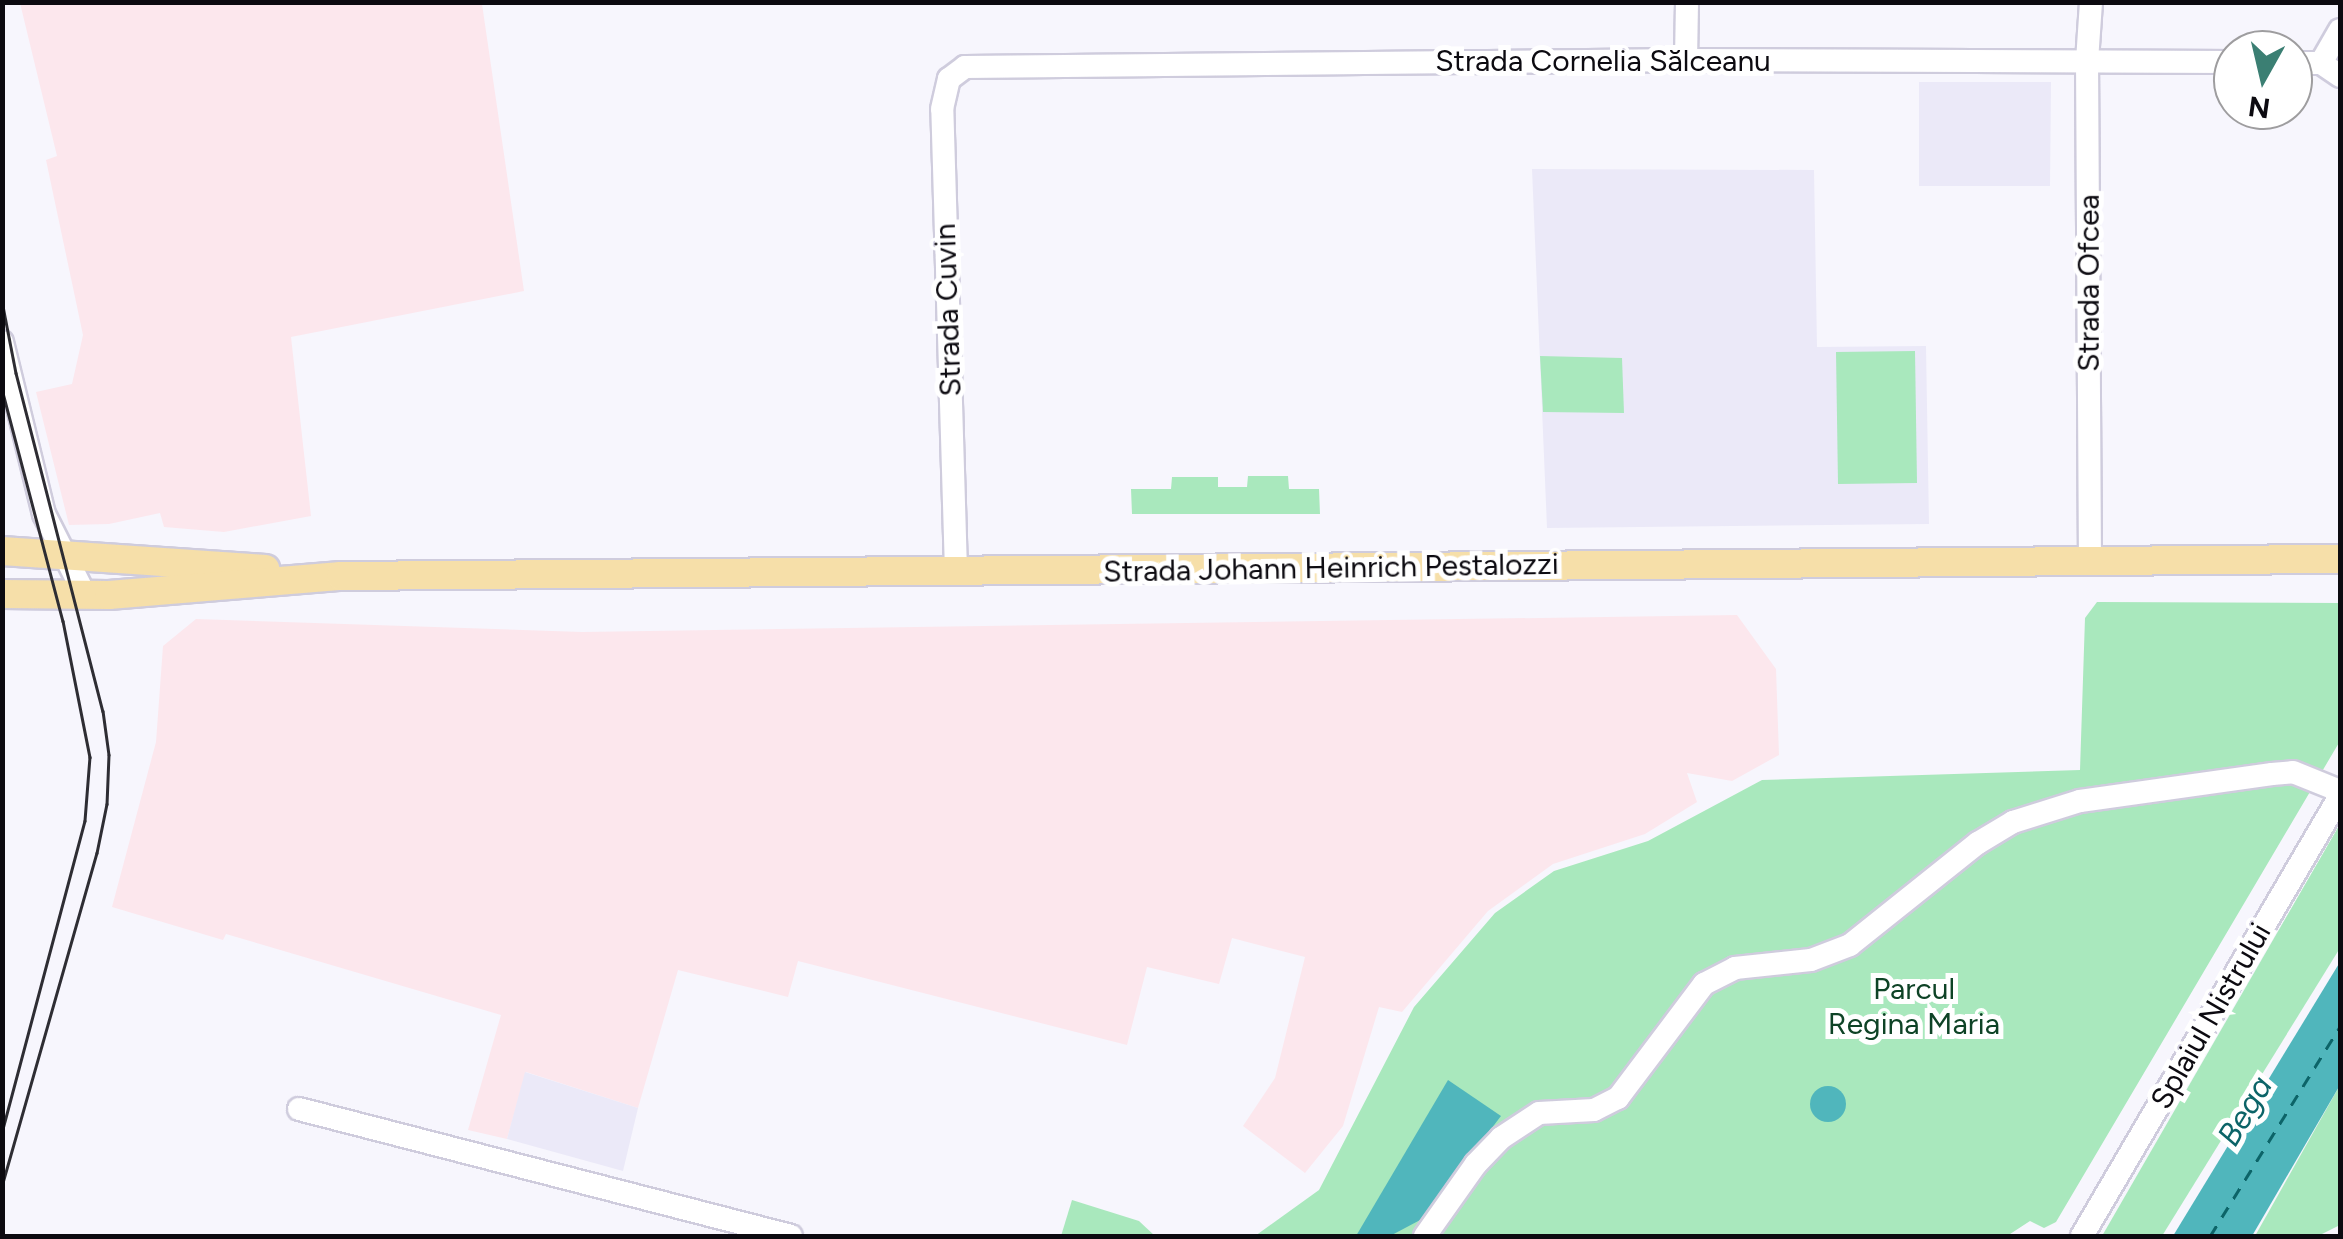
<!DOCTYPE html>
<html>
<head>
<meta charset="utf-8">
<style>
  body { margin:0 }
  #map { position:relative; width:2343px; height:1239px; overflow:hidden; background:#f7f6fd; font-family:Figtree,sans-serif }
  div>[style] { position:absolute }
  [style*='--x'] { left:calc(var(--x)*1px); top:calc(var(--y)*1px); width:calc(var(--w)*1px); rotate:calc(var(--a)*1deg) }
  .commercial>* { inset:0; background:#fce7ed }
  .built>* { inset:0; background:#ebe9f8 }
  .green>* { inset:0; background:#a9e8bd }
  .water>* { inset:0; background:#50b6bc }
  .round { border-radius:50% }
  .ferry>* { height:2.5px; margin-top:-1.25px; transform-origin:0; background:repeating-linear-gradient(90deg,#0c6468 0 12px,transparent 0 22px) }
  .roads { filter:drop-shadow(2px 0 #cfccdd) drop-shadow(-2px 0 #cfccdd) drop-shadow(0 2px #cfccdd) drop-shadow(0 -2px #cfccdd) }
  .minor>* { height:22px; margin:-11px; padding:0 11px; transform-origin:11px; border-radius:11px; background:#fff }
  .major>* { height:28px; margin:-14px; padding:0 14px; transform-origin:14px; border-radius:14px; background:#f6dfa9 }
  .tram>* { height:2.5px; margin:-1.25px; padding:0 1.25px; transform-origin:1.25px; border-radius:1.25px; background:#2e2d33 }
  span { translate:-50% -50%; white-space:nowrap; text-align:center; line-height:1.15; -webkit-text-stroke:10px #fff; paint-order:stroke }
  .street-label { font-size:30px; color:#0c0a10 }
  .park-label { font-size:30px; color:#0e4326 }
  .water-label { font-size:32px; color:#0c6468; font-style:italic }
  .frame { position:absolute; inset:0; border:5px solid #0c0a10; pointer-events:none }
  .north { position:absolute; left:2213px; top:30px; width:100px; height:100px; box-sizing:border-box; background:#fff; border:2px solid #9e9d9f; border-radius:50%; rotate:188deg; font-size:28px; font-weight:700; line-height:40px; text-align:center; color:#0c0a10 }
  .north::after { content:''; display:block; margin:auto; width:35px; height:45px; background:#3b7f73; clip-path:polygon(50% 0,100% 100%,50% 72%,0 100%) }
</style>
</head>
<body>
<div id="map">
  <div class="commercial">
    <div style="clip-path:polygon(20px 3px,486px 3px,482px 4px,524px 291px,291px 337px,311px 516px,224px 532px,164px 527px,160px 513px,109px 524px,69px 525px,36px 392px,72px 384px,83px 335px,46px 160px,57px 156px)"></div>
    <div style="clip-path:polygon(1737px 615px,1776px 669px,1779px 755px,1732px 781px,1687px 773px,1697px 802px,1645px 834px,1553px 864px,1488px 911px,1402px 1012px,1379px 1007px,1343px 1126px,1305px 1173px,1243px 1126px,1275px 1078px,1305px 957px,1232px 938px,1219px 984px,1147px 967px,1127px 1045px,798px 961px,788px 997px,678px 970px,638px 1108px,526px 1072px,507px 1139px,468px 1130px,501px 1015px,226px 934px,223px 940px,112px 907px,156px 742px,163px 646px,196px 619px,582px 632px)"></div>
  </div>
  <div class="built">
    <div style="clip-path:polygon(1919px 82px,2051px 82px,2050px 186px,1919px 186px)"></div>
    <div style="clip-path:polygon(1532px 169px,1814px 170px,1817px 347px,1926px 346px,1929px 524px,1547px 528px)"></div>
    <div style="clip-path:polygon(525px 1072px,638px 1108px,623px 1171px,507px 1139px)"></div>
  </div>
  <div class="green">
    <div style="clip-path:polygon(1915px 351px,1917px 483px,1838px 484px,1836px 352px)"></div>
    <div style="clip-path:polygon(1540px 356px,1622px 358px,1624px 413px,1543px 412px)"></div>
    <div style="clip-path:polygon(1248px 476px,1288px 476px,1289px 489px,1319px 489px,1320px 514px,1132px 514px,1131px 489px,1171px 489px,1172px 477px,1218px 477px,1218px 487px,1247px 487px)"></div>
    <div style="clip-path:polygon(2097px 602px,2340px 603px,2340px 741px,2056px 1222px,2044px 1228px,2030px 1221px,2007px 1236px,1255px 1236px,1319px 1190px,1414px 1007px,1495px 913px,1554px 871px,1648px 841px,1762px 780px,2080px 770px,2085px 618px)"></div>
    <div style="clip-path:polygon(2340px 824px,2340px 948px,2162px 1236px,2102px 1236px)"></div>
    <div style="clip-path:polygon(2340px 1085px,2340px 1225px,2318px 1236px,2255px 1236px)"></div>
    <div style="clip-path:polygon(1072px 1200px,1139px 1221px,1155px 1236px,1061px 1236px)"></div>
  </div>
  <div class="water">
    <div style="clip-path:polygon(2340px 962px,2340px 1085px,2252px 1236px,2173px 1236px)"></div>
    <div style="clip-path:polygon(1448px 1080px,1501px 1116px,1422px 1219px,1390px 1236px,1356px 1236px)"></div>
    <div class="round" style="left:1810px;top:1086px;width:36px;height:36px"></div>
  </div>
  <div class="ferry">
    <div style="--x:2210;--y:1236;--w:247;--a:-58.2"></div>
  </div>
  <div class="roads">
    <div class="minor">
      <div style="--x:1686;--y:60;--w:58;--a:-89"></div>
      <div style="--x:2293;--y:63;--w:28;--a:0"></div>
      <div style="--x:2321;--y:63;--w:23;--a:34"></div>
      <div style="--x:2321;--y:63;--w:38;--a:-60"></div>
      <div style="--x:2;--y:342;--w:177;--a:76.3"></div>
      <div style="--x:44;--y:514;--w:91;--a:63.2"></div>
      <div style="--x:2090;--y:564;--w:503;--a:-90.34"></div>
      <div style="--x:2087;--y:61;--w:59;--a:-86.1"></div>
      <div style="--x:956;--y:571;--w:462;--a:-91.7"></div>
      <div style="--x:942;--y:109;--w:31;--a:-77"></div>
      <div style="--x:949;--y:79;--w:20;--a:-37"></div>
      <div style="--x:965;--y:67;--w:721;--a:-0.56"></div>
      <div style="--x:1686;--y:60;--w:547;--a:0.21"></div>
      <div style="--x:299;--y:1109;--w:508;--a:14.47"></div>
      <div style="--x:1425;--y:1236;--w:88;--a:-54.7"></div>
      <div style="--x:1476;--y:1164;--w:36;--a:-46"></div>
      <div style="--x:1501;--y:1138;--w:45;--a:-33.3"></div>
      <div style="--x:1539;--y:1113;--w:55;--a:-3.1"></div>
      <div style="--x:1594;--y:1110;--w:27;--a:-27"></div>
      <div style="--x:1618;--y:1098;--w:143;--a:-53"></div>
      <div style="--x:1704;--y:984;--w:35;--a:-27"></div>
      <div style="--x:1735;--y:968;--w:76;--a:-6"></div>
      <div style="--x:1811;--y:960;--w:42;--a:-21"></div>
      <div style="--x:1850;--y:945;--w:164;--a:-38.6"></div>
      <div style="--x:1978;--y:843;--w:41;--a:-31"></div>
      <div style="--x:2013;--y:822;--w:70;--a:-17.4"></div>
      <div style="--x:2080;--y:801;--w:194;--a:-8"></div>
      <div style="--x:2272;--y:774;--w:21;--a:-5"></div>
      <div style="--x:2293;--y:772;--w:51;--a:22"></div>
      <div style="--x:2082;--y:1236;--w:510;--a:-59.61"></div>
    </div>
    <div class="major">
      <div style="--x:2;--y:551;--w:264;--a:3.9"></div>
      <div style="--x:2;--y:594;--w:107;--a:0.5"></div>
      <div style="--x:109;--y:595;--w:233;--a:-4.7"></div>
      <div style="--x:341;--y:576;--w:1999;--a:-0.49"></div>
    </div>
  </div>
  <div class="tram">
    <div style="--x:2;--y:301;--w:73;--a:79"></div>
    <div style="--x:16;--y:373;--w:349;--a:75.6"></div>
    <div style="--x:103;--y:711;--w:44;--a:82.2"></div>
    <div style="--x:109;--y:755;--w:49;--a:92.3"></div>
    <div style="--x:107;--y:804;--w:50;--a:101.5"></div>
    <div style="--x:97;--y:853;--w:347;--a:105.9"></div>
    <div style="--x:2;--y:389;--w:240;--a:75.3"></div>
    <div style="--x:63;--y:621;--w:139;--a:78.8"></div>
    <div style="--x:90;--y:757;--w:64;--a:94.5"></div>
    <div style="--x:85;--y:821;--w:322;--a:104.9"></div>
  </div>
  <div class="street-label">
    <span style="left:1603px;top:61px">Strada Cornelia Sălceanu</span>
    <span style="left:2089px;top:283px;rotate:-90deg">Strada Ofcea</span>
    <span style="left:948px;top:310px;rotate:-92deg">Strada Cuvin</span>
    <span style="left:1331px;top:568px;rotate:-1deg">Strada Johann Heinrich Pestalozzi</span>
    <span style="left:2211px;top:1016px;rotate:-60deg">Splaiul Nistrului</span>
  </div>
  <div class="park-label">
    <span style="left:1914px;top:1006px">Parcul<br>Regina Maria</span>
  </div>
  <div class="water-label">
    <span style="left:2245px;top:1111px;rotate:-59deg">Bega</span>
  </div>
  <div class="frame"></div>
  <div class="north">N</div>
</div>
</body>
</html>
